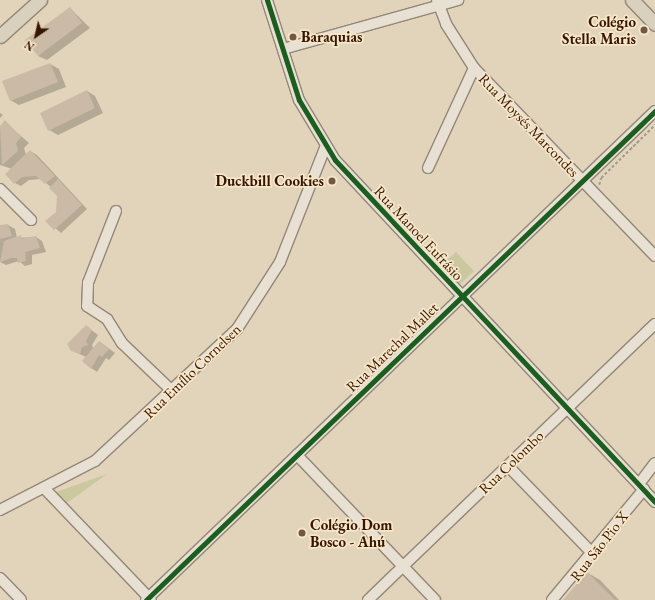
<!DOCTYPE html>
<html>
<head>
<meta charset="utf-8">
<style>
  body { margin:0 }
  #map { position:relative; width:655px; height:600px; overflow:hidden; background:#e2d4bb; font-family:"EB Garamond",serif }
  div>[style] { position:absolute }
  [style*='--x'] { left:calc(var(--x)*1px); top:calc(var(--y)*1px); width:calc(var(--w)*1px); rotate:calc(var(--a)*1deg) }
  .green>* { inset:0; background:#cbc8a0 }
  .shadow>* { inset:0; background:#0003 }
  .building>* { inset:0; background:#cbbaa6 }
  .path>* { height:1.5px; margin-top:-0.75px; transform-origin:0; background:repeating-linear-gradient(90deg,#a59c90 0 3px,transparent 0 5px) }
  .roads { filter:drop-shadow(1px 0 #938777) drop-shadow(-1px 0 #938777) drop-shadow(0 1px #938777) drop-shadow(0 -1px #938777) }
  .minor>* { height:10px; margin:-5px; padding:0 5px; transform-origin:5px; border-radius:5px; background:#e7e0d3 }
  .major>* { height:13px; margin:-6.5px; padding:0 6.5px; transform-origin:6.5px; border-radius:6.5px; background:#dad0be }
  .cycleway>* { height:5px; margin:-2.5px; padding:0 2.5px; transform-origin:2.5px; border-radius:2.5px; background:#1b5e20 }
  .dots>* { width:11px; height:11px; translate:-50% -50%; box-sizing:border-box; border:2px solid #f7e6c8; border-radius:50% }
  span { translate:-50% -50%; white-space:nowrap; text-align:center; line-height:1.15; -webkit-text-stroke:3.5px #f7e6c8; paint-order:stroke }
  .poi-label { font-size:15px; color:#361603; font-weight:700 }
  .right { translate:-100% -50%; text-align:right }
  .left { translate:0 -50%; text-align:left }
  .street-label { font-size:15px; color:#361603 }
  .north { position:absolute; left:16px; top:16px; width:40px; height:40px; -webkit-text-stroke:3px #f7e6c8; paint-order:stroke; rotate:214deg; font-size:11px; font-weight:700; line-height:16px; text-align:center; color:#361603 }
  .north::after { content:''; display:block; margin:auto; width:14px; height:18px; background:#361603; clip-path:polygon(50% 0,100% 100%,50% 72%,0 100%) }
</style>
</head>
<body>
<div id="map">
  <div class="green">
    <div style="clip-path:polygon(456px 252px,474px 271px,460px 284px,442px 265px)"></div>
    <div style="clip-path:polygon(107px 474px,67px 503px,56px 492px)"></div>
  </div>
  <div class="shadow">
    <div style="clip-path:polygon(70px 8px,90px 28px,47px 60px,38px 56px)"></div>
    <div style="clip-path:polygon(50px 64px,59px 69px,66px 87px,19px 105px,10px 100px)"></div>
    <div style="clip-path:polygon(87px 91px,95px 96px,103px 113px,58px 135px,49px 130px)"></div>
    <div style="clip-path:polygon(0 113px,3px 115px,0 118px)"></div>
    <div style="clip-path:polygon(5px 122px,29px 143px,24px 148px,26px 155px,30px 151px,37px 155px,87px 209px,61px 233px,47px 221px,57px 213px,58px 196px,51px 187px,41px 179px,29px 180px,21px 186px,15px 183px,12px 169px,0 165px,0 127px)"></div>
    <div style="clip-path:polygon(8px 225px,15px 229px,17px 238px,36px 237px,42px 241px,46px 252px,32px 255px,32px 264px,25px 266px,19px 261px,6px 265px,0 262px,0 226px)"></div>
    <div style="clip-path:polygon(86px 326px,98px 335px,92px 345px,94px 349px,86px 357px,71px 350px)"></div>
    <div style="clip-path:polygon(100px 342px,115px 353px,109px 360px,106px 358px,97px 372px,91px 368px)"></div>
    <div style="clip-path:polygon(588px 573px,600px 580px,619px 600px,564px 600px)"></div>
  </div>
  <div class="building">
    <div style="clip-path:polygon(70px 7px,82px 23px,38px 56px,25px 40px)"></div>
    <div style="clip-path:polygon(50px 63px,58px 82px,10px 101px,2px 81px)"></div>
    <div style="clip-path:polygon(87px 90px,95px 108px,48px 131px,40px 113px)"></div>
    <div style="clip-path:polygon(5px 120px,21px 137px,16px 143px,18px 151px,2px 165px,0 126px)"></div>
    <div style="clip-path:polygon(30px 150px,55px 176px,45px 184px,36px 176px,22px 177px,14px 184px,5px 174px)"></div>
    <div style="clip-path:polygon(58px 179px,82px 205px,54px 230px,45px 221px,56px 212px,57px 196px,49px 188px)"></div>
    <div style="clip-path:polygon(8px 224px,12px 236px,0 239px,0 225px)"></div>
    <div style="clip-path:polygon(21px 235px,22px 239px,36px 236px,40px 248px,25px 252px,26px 261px,18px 263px,17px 258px,11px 258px,0 262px,4px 241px)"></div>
    <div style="clip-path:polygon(86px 325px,92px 330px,86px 341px,88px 345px,82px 347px,80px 354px,71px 351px,67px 344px)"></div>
    <div style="clip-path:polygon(99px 341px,109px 349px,102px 357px,99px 355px,91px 369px,82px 361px)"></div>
    <div style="clip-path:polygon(587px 572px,615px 600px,563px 600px)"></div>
  </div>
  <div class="path">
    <div style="--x:599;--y:185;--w:7;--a:-74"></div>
    <div style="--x:601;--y:178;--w:76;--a:-44.5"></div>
  </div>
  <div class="roads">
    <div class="minor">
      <div style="--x:267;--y:0;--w:105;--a:72.3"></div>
      <div style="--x:299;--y:100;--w:70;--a:59"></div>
      <div style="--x:335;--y:160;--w:468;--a:46.9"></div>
      <div style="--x:437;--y:0;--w:26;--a:69"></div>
      <div style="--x:446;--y:24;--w:52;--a:57.5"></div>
      <div style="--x:474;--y:68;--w:261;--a:46.1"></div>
      <div style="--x:283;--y:49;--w:182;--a:-15.6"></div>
      <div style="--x:428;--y:168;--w:110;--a:-65.3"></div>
      <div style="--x:0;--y:189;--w:44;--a:45"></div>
      <div style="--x:116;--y:211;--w:77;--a:111.3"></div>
      <div style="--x:88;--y:283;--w:23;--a:92"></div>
      <div style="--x:87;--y:306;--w:24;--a:33"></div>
      <div style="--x:107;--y:319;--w:28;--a:58"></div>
      <div style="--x:122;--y:343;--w:69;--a:43.8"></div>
      <div style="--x:297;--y:455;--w:200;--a:46.4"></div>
      <div style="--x:508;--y:466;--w:122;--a:46"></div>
      <div style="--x:639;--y:484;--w:26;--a:-53"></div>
      <div style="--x:45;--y:489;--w:153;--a:46.3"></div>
      <div style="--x:0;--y:510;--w:107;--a:-27.3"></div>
      <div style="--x:95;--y:461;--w:194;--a:-42.9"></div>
      <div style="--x:237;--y:329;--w:80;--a:-57.3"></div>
      <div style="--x:280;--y:262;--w:123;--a:-68.5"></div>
      <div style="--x:0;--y:578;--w:30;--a:46"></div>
      <div style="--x:146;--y:600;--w:706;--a:-43.85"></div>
      <div style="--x:368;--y:600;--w:398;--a:-43.9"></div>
      <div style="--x:552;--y:600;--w:144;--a:-50.3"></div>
    </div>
    <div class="major">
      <div style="--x:632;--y:0;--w:33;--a:46"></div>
      <div style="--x:0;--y:36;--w:54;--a:-42"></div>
    </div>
  </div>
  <div class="cycleway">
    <div style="--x:267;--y:0;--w:105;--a:72.3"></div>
    <div style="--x:299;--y:100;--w:70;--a:59"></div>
    <div style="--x:335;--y:160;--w:468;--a:46.9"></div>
    <div style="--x:146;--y:600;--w:706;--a:-43.85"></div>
  </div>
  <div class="dots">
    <div style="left:644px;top:30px;background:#725843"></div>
    <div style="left:293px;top:37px;background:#725843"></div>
    <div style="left:332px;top:181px;background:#725843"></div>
    <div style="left:302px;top:533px;background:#725843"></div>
  </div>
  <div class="poi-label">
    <span class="right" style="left:636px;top:30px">Colégio<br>Stella Maris</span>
    <span class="left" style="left:301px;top:37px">Baraquias</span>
    <span class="right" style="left:324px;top:181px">Duckbill Cookies</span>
    <span class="left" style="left:310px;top:533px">Colégio Dom<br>Bosco - Ahú</span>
  </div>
  <div class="street-label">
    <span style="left:529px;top:125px;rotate:46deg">Rua Moysés Marcondes</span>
    <span style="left:419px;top:233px;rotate:47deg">Rua Manoel Eufrásio</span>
    <span style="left:392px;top:347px;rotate:-44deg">Rua Marechal Mallet</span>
    <span style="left:192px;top:371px;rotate:-44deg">Rua Emílio Cornelsen</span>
    <span style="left:511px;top:462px;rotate:-44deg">Rua Colombo</span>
    <span style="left:599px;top:546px;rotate:-52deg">Rua São Pio X</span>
  </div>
  <div class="north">N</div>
</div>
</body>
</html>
